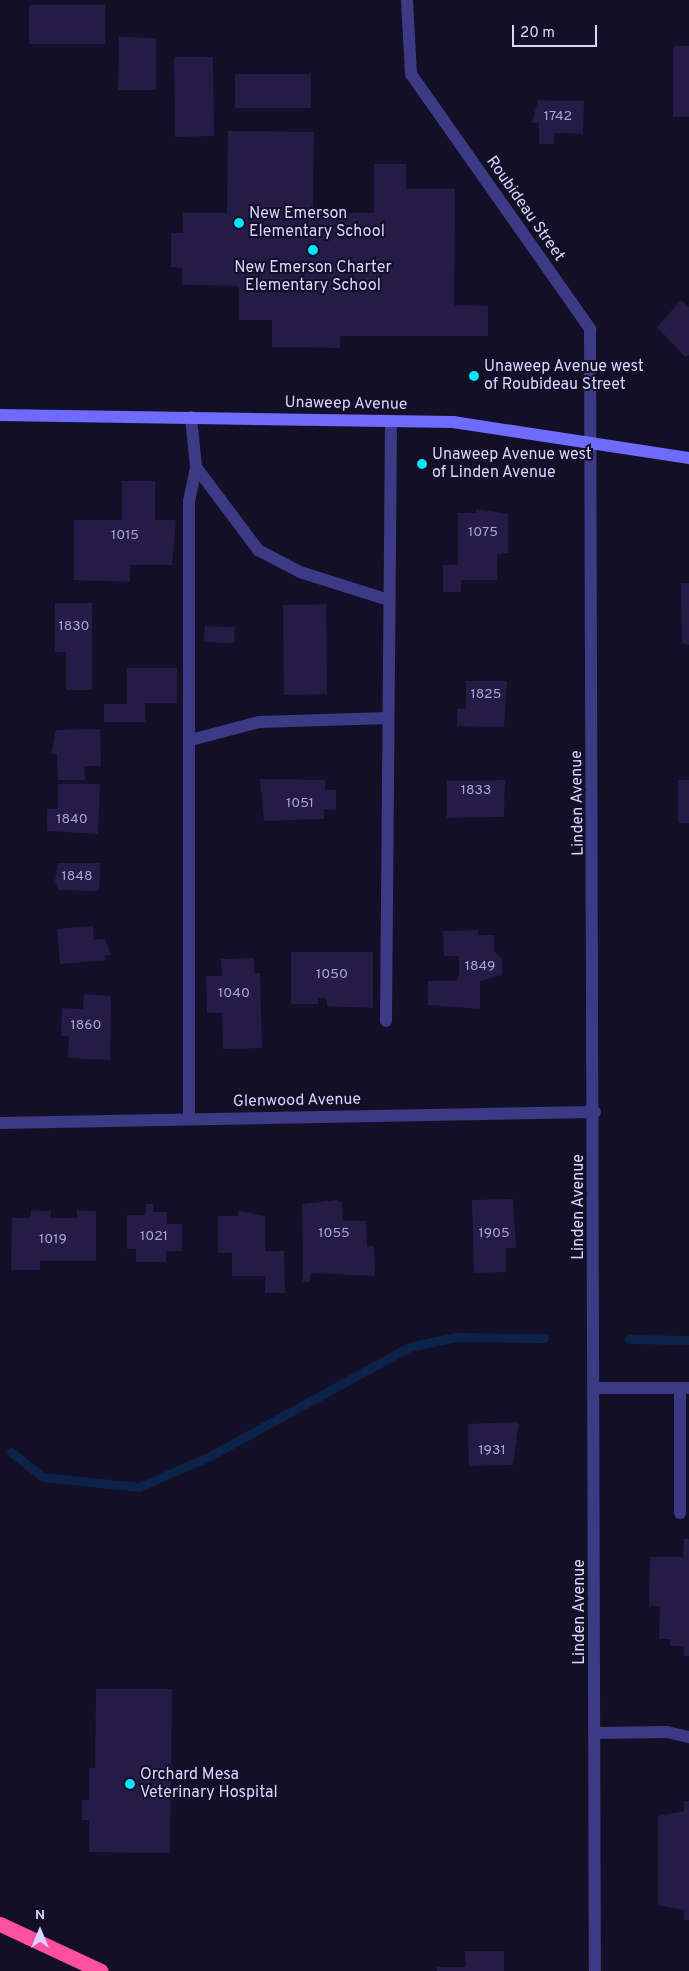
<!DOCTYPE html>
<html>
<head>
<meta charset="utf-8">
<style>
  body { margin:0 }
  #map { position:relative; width:689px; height:1971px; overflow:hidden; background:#130f26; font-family:Overpass,sans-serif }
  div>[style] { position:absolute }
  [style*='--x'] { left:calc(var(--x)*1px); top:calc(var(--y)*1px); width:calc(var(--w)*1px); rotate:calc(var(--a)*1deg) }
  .stream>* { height:9px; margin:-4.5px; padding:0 4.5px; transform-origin:4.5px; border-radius:4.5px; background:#0c2248 }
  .building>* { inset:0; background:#241b47 }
  .lane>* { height:12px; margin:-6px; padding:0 6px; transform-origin:6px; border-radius:6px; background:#3d3a85 }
  .street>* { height:12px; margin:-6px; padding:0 6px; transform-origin:6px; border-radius:6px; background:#3d3a85 }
  .secondary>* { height:12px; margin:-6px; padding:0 6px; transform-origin:6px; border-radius:6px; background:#6f6bff }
  .highway>* { height:15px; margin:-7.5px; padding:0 7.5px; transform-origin:7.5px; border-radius:7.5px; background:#ff4fa3 }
  .dots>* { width:14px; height:14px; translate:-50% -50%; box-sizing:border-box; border:2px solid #130f26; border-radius:50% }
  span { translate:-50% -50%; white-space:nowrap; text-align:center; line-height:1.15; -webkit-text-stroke:4px #130f26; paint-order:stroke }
  .number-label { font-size:14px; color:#aca6d1 }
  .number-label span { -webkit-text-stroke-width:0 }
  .street-label { font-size:16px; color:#d9d4ff }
  .poi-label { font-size:16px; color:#d9d4ff }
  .left { translate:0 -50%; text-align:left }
  .north { position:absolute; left:15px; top:1906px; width:50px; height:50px; -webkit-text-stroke:4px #130f26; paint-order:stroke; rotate:0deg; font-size:14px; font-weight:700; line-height:20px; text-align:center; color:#d9d4ff }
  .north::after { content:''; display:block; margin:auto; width:18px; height:22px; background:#d9d4ff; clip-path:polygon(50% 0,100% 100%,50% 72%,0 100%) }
  .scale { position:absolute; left:512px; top:25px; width:85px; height:22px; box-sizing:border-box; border:2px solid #d9d4ff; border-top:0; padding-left:6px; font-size:15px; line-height:18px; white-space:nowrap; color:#d9d4ff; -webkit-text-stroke:4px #130f26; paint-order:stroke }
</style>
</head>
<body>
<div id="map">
  <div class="stream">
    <div style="--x:629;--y:1339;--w:60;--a:1"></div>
    <div style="--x:11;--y:1452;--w:41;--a:38"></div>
    <div style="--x:43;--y:1477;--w:97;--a:5.9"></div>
    <div style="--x:139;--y:1487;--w:77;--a:-23.6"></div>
    <div style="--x:210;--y:1456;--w:227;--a:-28.7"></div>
    <div style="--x:409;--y:1347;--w:48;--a:-12"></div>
    <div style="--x:456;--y:1337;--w:88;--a:0.7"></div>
  </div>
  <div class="building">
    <div style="clip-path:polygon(29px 5px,105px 5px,105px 44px,29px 44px)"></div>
    <div style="clip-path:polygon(119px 37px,156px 38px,156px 90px,118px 90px)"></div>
    <div style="clip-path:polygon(673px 46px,689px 46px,689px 117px,673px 117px)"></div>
    <div style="clip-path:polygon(174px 57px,213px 57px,214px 136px,175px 137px)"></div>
    <div style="clip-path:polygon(235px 74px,311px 74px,311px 108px,235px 108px)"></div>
    <div style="clip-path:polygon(538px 100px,584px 101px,583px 134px,554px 133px,554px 144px,539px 144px,539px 123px,532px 123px)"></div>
    <div style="clip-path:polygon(228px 131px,314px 132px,313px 213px,374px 213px,374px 164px,406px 164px,406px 189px,455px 189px,454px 305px,488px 306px,488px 336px,340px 336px,340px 348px,272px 347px,272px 320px,239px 320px,239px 286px,182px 285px,182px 268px,171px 267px,171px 233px,183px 233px,183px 213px,227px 213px)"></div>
    <div style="clip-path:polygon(681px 300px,689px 307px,689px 355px,685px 357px,657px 327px)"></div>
    <div style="clip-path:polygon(122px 481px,155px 481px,155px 520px,176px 520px,172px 565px,130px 565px,130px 582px,74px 580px,74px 520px,122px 520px)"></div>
    <div style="clip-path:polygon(476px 509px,508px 514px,508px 553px,497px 554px,497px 580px,461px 580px,461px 592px,443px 592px,443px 565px,458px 565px,458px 513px,476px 513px)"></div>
    <div style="clip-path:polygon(681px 583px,689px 583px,689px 645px,682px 643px)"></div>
    <div style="clip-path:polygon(55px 603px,92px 603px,92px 690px,66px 690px,66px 652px,55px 652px)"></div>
    <div style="clip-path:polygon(326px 604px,327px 694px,284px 695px,283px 605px)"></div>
    <div style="clip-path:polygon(205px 626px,235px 627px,234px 643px,204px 642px)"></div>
    <div style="clip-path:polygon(127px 668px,177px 668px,177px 703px,145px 703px,145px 722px,104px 722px,104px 704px,127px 704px)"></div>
    <div style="clip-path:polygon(466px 681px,507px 681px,504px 727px,457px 726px,457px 709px,466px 709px)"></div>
    <div style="clip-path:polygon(100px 729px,101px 766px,84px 766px,85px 780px,58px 780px,57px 754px,51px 754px,56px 730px)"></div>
    <div style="clip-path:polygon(260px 779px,325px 780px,325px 790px,336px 790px,336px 810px,324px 809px,324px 819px,264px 821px)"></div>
    <div style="clip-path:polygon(505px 780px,504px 817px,447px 818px,447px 781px)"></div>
    <div style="clip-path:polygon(678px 780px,689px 780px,689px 823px,678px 823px)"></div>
    <div style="clip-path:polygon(58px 784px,100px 784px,98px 834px,47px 831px,47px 809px,58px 809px)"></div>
    <div style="clip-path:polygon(58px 863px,100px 863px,99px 891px,58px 890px,55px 881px)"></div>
    <div style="clip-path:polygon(93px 926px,94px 940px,105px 939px,111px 955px,105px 956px,106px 960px,60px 964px,57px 929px)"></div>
    <div style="clip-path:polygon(478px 930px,478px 935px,494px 935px,494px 951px,502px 959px,502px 975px,480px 981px,480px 1009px,428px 1005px,428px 981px,456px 981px,459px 975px,459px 956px,444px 956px,443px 931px)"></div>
    <div style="clip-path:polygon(291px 952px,373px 952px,373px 1008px,327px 1006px,327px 998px,318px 998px,318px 1004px,291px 1004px)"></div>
    <div style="clip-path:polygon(254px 958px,254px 973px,260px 973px,262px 1048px,223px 1049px,222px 1013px,207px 1013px,206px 976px,222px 976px,221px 959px)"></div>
    <div style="clip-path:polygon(84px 994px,111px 996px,110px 1060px,68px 1058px,69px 1036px,61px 1036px,62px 1008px,83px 1009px)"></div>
    <div style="clip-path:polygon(513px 1199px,516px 1248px,506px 1248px,506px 1272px,474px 1273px,472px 1200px)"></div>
    <div style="clip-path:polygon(337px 1200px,342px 1203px,343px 1221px,366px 1221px,367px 1247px,374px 1246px,375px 1276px,310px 1273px,310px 1282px,303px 1282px,302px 1204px)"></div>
    <div style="clip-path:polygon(146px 1204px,153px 1204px,153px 1212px,167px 1212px,167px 1224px,182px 1224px,182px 1251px,166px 1251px,166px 1262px,136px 1262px,136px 1249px,127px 1249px,127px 1215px,146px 1215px)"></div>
    <div style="clip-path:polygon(31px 1210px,51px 1211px,51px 1218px,77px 1218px,77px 1210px,96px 1211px,96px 1261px,40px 1261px,40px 1270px,11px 1270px,12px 1218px,31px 1218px)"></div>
    <div style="clip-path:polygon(238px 1211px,265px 1216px,265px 1251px,284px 1251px,285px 1293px,265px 1293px,265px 1276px,232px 1276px,232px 1253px,218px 1253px,218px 1216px,238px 1216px)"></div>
    <div style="clip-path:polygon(519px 1422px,513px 1465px,469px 1466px,468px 1424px)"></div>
    <div style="clip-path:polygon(684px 1539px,689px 1539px,689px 1656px,684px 1656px,684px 1646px,670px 1646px,670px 1639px,659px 1639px,660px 1606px,649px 1606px,650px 1557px,683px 1557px)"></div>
    <div style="clip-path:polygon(96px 1689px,172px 1689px,170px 1853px,89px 1852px,89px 1820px,82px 1820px,82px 1800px,89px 1800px,89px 1768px,95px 1768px)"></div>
    <div style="clip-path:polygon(684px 1801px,689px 1801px,689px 1920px,684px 1920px,684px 1910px,658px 1905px,658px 1816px,684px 1811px)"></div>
    <div style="clip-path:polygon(465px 1951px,504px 1951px,504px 1971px,437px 1971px,437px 1967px,466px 1967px)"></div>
  </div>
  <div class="lane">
    <div style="--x:191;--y:417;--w:50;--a:84.3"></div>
    <div style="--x:196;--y:467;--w:104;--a:53.2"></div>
    <div style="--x:258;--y:550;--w:47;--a:27.6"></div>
    <div style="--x:300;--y:572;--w:93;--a:17.5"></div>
    <div style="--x:191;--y:740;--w:70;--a:-14.8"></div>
    <div style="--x:259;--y:722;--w:129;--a:-1.8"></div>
    <div style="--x:386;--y:1021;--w:600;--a:-89.52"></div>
    <div style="--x:189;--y:1119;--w:618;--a:-90"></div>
    <div style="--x:189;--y:501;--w:35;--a:-78"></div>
    <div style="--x:596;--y:1388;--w:93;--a:0"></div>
    <div style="--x:680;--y:1388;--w:125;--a:90"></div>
  </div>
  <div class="street">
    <div style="--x:407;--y:0;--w:74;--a:86.9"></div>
    <div style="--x:411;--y:74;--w:312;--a:54.9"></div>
    <div style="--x:590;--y:329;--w:1642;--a:89.83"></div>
    <div style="--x:0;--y:1123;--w:595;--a:-1.06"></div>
    <div style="--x:596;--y:1733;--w:71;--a:-0.8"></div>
    <div style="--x:667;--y:1732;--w:23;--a:13"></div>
  </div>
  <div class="secondary">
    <div style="--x:0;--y:415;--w:453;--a:0.9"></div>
    <div style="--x:453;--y:422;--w:239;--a:8.7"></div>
  </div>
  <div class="highway">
    <div style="--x:0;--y:1924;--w:111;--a:25"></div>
  </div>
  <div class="dots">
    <div style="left:239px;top:223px;background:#00e5ff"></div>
    <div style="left:313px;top:250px;background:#00e5ff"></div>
    <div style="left:474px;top:376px;background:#00e5ff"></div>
    <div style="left:422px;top:464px;background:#00e5ff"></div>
    <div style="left:130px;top:1784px;background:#00e5ff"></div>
  </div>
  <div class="number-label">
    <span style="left:558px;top:117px">1742</span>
    <span style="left:483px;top:533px">1075</span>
    <span style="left:125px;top:536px">1015</span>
    <span style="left:74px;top:627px">1830</span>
    <span style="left:486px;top:695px">1825</span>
    <span style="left:476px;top:791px">1833</span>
    <span style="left:300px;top:804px">1051</span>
    <span style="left:72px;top:820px">1840</span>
    <span style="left:77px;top:877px">1848</span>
    <span style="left:480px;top:967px">1849</span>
    <span style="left:332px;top:975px">1050</span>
    <span style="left:234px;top:994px">1040</span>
    <span style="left:86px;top:1026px">1860</span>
    <span style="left:334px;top:1234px">1055</span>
    <span style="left:494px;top:1234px">1905</span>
    <span style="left:154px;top:1237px">1021</span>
    <span style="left:53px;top:1240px">1019</span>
    <span style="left:492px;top:1451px">1931</span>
  </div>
  <div class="street-label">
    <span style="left:525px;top:209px;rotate:55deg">Roubideau Street</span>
    <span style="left:346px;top:404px;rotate:1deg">Unaweep Avenue</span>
    <span style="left:578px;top:803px;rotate:-91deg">Linden Avenue</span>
    <span style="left:297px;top:1101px;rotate:-1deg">Glenwood Avenue</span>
    <span style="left:579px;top:1207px;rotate:-90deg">Linden Avenue</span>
    <span style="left:580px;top:1612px;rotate:-90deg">Linden Avenue</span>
  </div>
  <div class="poi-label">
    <span class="left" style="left:249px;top:223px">New Emerson<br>Elementary School</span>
    <span style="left:313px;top:277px">New Emerson Charter<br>Elementary School</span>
    <span class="left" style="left:484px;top:376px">Unaweep Avenue west<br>of Roubideau Street</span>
    <span class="left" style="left:432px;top:464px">Unaweep Avenue west<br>of Linden Avenue</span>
    <span class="left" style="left:140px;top:1784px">Orchard Mesa<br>Veterinary Hospital</span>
  </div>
  <div class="north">N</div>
  <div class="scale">20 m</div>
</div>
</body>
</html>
